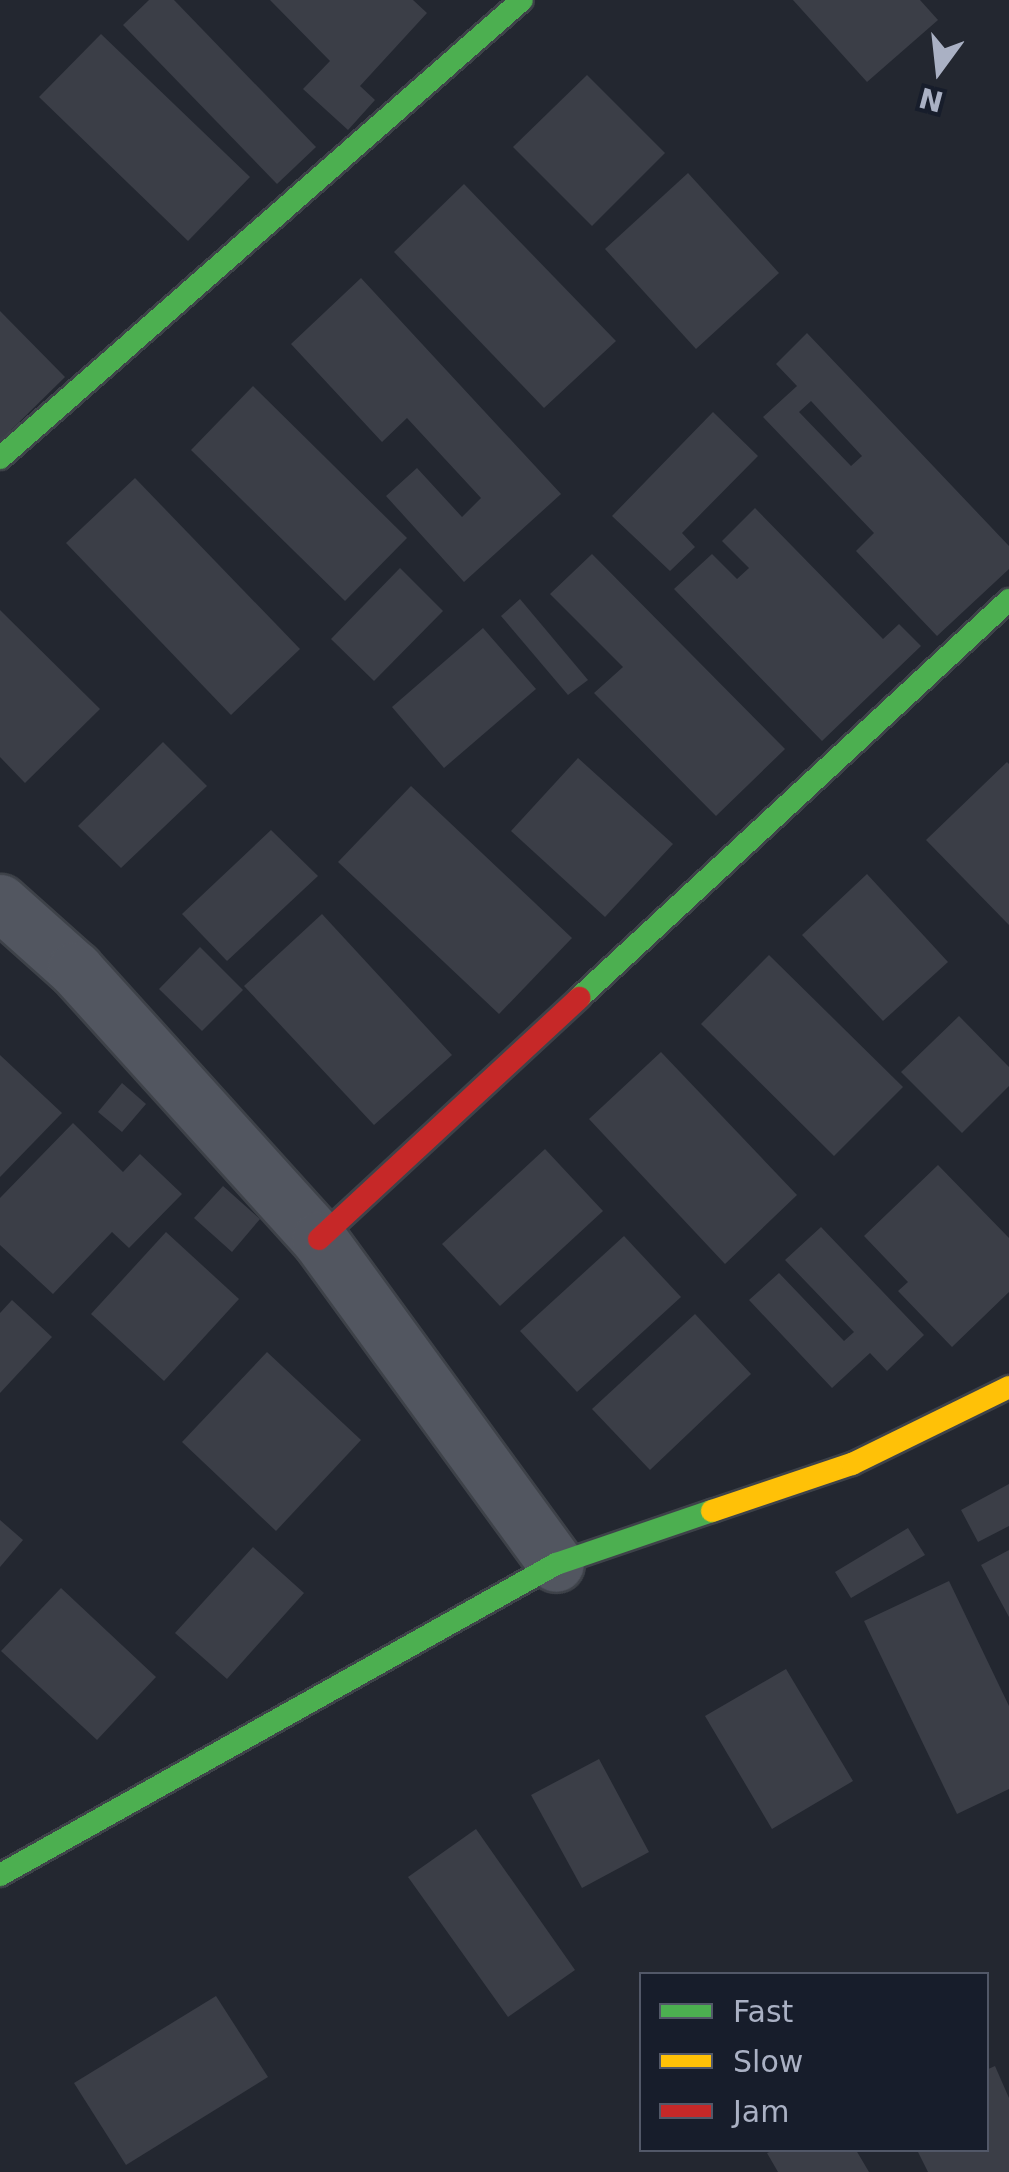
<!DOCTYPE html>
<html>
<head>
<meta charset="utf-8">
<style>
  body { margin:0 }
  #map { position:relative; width:1009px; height:2172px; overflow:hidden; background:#232730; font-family:"DejaVu Sans",sans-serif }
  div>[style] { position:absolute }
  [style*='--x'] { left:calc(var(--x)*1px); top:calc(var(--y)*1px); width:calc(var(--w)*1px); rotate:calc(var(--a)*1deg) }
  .building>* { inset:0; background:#3b3e47 }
  .roads { filter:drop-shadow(2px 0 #3e4249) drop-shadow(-2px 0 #3e4249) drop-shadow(0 2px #3e4249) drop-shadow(0 -2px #3e4249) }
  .street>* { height:55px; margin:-27.5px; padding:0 27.5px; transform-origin:27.5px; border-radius:27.5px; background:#525660 }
  .fast>* { height:22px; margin:-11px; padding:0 11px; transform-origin:11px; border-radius:11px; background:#4caf50 }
  .slow>* { height:22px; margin:-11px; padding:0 11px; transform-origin:11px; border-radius:11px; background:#ffc107 }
  .jam>* { height:22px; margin:-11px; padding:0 11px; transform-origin:11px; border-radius:11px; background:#c62828 }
  span { translate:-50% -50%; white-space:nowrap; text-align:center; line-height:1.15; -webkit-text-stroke:9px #171d2b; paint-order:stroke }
  .legend { position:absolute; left:639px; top:1972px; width:350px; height:180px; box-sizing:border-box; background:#171d2b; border:2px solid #525868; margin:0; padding:12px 18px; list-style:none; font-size:30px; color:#aab1c4 }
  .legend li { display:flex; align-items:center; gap:20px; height:50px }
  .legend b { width:50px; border:2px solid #525868 }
  .north { position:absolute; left:889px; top:20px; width:100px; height:100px; -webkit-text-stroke:8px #171d2b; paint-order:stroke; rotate:195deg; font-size:28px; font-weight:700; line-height:40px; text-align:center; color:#aab1c4 }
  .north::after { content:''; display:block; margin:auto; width:35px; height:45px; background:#aab1c4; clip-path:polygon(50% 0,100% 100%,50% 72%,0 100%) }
</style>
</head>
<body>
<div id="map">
  <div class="building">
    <div style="clip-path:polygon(149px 0,174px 0,316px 147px,277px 184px,123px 25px)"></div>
    <div style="clip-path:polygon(270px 0,413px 0,427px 13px,360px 86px,375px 100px,348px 130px,303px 89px,330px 61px)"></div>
    <div style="clip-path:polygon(793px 0,920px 0,938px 20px,867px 82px)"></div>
    <div style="clip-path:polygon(101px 34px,250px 177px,188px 241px,39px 97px)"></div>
    <div style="clip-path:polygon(587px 75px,665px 153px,592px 226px,513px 147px)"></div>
    <div style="clip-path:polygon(688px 173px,779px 273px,696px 349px,605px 249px)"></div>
    <div style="clip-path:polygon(464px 184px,616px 341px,544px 408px,394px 252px)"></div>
    <div style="clip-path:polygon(361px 278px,561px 494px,464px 582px,386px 496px,417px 468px,462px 517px,481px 498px,407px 418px,382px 442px,291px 344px)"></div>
    <div style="clip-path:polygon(0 311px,65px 377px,0 441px)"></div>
    <div style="clip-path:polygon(evenodd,807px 333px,1009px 546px,1009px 569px,937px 636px,856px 551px,874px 533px,763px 417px,797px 386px,776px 364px,807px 333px,811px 401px,862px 456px,851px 466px,799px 412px,811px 401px)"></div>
    <div style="clip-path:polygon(253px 386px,407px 538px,345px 601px,191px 450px)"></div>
    <div style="clip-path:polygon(713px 412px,758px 456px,682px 533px,695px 547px,670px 571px,612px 516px)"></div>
    <div style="clip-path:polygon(135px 478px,300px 649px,231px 715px,66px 543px)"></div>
    <div style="clip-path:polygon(755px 508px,883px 639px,899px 624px,921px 646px,822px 741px,674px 589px,712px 554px,737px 579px,749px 568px,722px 541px)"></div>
    <div style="clip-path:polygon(592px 554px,785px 749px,716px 816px,594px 693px,623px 667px,550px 594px)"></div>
    <div style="clip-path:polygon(400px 568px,443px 611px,374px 681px,331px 639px)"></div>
    <div style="clip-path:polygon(520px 599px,588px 680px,568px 695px,501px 616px)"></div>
    <div style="clip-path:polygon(0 610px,100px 709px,25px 783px,0 757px)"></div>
    <div style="clip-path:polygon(483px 628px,536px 689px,444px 768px,392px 707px)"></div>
    <div style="clip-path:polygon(163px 742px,207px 786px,121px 868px,78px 826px)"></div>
    <div style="clip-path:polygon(578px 758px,673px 844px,605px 917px,511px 831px)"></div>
    <div style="clip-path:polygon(1007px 762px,1009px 764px,1009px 925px,926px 840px)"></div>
    <div style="clip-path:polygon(411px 786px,572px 938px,499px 1014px,338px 862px)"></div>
    <div style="clip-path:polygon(271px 830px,318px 876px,227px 961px,182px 914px)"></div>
    <div style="clip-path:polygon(867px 874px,948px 962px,883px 1021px,802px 935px)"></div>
    <div style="clip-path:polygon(322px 914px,452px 1055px,374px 1125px,244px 986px)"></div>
    <div style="clip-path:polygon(200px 947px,243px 990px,202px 1031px,159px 989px)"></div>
    <div style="clip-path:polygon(769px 955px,903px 1087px,834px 1156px,701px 1024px)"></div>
    <div style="clip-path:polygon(959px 1016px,1009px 1067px,1009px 1086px,962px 1133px,901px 1072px)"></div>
    <div style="clip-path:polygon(661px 1052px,797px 1195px,725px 1264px,589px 1119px)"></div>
    <div style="clip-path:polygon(0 1055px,62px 1113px,0 1177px)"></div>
    <div style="clip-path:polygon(122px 1083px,146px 1104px,122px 1132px,98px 1112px)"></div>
    <div style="clip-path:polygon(73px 1123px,123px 1172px,140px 1154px,182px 1194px,129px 1248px,112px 1232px,53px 1294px,0 1245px,0 1198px)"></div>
    <div style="clip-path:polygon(545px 1149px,603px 1211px,500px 1306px,442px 1244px)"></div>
    <div style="clip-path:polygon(938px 1165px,1009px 1238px,1009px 1292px,952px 1347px,898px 1291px,908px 1282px,864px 1236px)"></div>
    <div style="clip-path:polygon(223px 1186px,260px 1219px,232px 1252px,194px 1218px)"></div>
    <div style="clip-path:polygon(821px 1227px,924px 1335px,887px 1371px,870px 1353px,832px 1388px,749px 1300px,779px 1273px,844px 1341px,854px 1332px,785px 1260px)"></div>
    <div style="clip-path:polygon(166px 1232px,239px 1299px,164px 1381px,91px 1314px)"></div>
    <div style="clip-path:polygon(624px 1236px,681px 1297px,577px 1392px,520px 1331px)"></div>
    <div style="clip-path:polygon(12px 1300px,52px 1337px,0 1393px,0 1313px)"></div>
    <div style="clip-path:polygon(695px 1314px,751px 1374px,650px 1470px,592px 1409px)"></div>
    <div style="clip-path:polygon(267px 1352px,361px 1440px,276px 1531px,182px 1442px)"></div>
    <div style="clip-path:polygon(1009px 1484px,1009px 1526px,978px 1542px,961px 1510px)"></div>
    <div style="clip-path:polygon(0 1520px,23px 1540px,0 1567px)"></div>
    <div style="clip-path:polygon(908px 1528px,925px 1555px,851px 1598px,835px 1572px)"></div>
    <div style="clip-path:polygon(253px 1547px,304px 1593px,227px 1679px,175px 1633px)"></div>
    <div style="clip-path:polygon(1009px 1550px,1009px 1617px,981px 1565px)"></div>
    <div style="clip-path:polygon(949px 1581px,1009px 1706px,1009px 1789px,957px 1814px,864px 1621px)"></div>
    <div style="clip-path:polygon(61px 1588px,156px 1677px,97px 1740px,1px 1651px)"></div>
    <div style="clip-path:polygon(786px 1669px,853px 1781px,772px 1829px,705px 1716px)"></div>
    <div style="clip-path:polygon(599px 1759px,649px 1852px,582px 1888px,531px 1795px)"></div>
    <div style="clip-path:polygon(476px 1829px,575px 1970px,508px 2017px,408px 1877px)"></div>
    <div style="clip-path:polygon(216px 1996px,268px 2077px,126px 2165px,74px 2083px)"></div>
    <div style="clip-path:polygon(995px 2066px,1009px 2098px,1009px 2172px,928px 2172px,917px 2150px,986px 2150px,986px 2070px)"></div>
    <div style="clip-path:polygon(774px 2150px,856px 2150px,869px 2172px,778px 2172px,767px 2153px)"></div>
  </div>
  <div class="roads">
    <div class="street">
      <div style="--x:0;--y:902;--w:101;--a:41.8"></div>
      <div style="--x:75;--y:969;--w:364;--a:47.9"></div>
      <div style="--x:319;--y:1239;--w:402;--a:53.9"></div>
    </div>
    <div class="fast">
      <div style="--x:0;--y:458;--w:694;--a:-41.26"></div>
      <div style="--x:579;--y:998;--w:586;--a:-42.79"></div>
      <div style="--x:0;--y:1875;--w:637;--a:-29.22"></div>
      <div style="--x:556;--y:1564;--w:165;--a:-18.8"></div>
    </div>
    <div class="slow">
      <div style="--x:712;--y:1511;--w:148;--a:-18.6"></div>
      <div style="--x:852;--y:1464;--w:175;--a:-26.1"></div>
    </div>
    <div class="jam">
      <div style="--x:319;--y:1239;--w:355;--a:-42.8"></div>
    </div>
  </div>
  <ul class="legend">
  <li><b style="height:12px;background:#4caf50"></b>Fast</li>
  <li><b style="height:12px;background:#ffc107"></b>Slow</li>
  <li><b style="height:12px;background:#c62828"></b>Jam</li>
  </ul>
  <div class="north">N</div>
</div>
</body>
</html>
